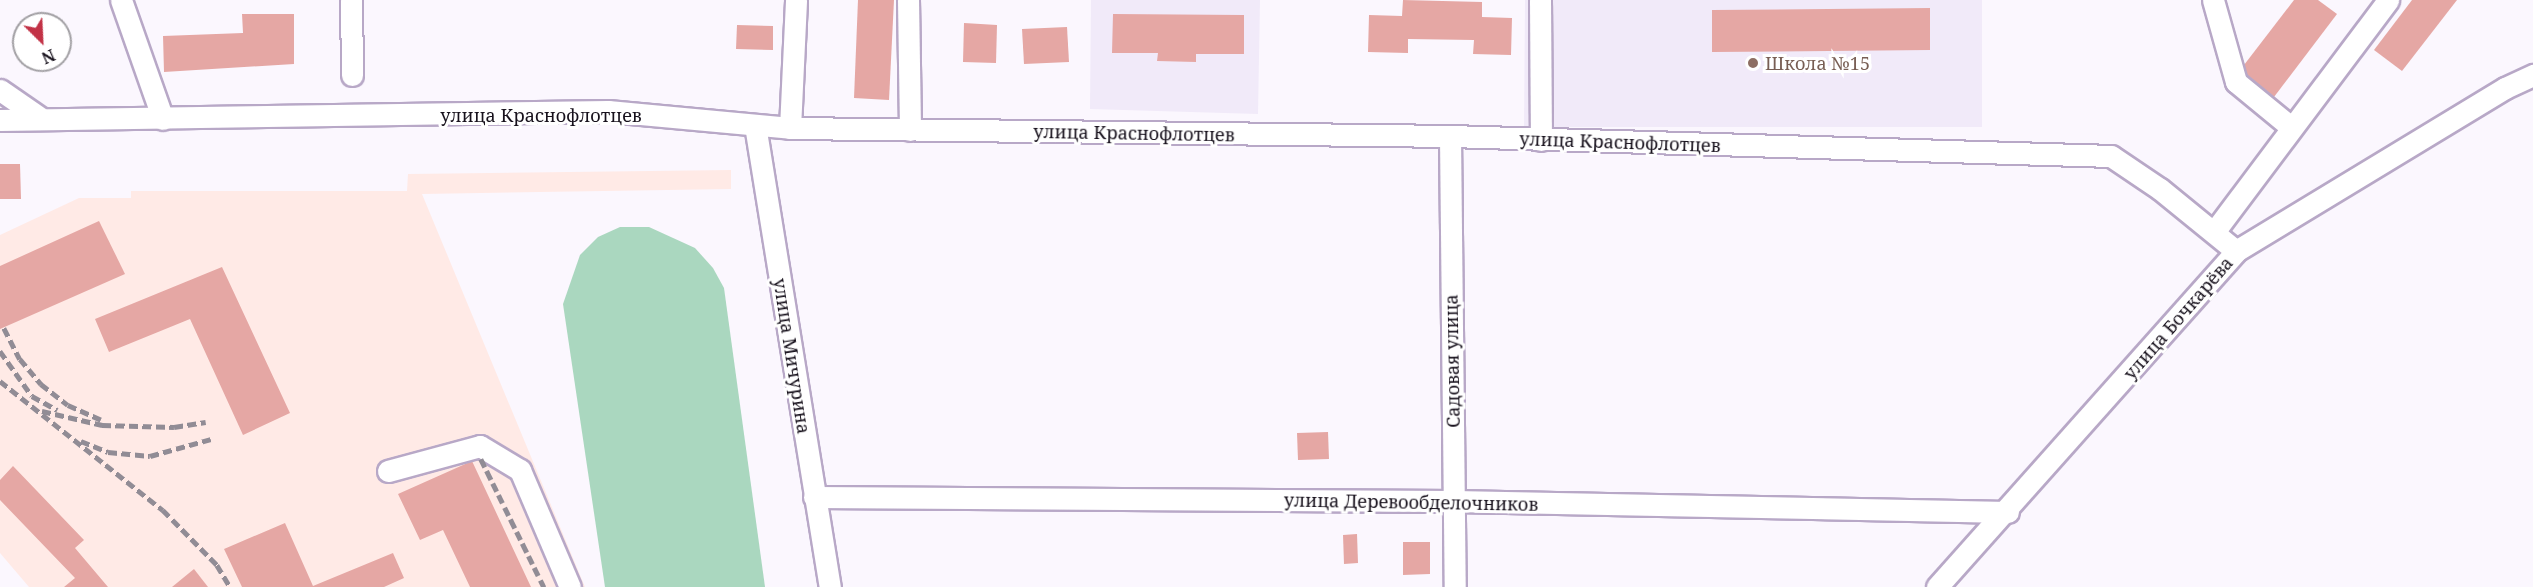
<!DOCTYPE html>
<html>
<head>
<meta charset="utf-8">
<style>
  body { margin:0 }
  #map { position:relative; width:2533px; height:587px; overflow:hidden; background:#fbf7fe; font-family:"Noto Serif",serif }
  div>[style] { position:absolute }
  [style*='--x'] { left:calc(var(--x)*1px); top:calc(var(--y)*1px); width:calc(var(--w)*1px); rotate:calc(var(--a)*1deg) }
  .built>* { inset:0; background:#f1eaf9 }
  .industrial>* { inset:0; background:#ffeae6 }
  .green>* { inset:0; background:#aad7bf }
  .building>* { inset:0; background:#e5a7a4 }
  .roads { filter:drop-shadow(2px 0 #b8a8c7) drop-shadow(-2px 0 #b8a8c7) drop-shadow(0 2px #b8a8c7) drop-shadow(0 -2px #b8a8c7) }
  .minor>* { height:21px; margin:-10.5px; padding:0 10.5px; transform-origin:10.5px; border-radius:10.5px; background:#fff }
  .rail>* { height:4.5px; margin-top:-2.25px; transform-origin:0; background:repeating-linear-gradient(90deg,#918c95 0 9px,transparent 0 13.5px) }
  .dots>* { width:16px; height:16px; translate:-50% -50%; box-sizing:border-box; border:3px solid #fff; border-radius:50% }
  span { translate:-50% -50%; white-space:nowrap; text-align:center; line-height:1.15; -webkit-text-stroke:6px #fff; paint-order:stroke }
  .education-label { font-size:18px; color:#785e54 }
  .left { translate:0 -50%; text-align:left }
  .street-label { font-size:18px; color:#17111c }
  .north { position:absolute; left:12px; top:12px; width:60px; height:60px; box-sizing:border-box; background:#fff; border:2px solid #a2a0a4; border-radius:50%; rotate:156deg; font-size:16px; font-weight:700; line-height:24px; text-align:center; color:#17111c }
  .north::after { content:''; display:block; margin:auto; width:21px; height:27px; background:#c23246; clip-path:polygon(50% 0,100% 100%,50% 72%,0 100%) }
</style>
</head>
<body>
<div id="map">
  <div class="built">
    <div style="clip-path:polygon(1091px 0,1260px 0,1258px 114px,1090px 109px)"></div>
    <div style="clip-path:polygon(1525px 0,1982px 0,1982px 127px,1524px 127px)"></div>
  </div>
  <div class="industrial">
    <div style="clip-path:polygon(731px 170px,731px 189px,422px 194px,585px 587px,29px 587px,0 553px,0 235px,79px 198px,131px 198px,131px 191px,407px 191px,408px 174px)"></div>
  </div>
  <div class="green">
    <div style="clip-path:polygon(620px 227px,649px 227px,695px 248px,713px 268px,724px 288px,765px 587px,605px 587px,563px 304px,580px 255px,598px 237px)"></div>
  </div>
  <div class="building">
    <div style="clip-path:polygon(858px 0,894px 0,889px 100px,854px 98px)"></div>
    <div style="clip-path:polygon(1403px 0,1482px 2px,1482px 17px,1512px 18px,1511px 55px,1473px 54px,1474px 40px,1408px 39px,1408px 53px,1368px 52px,1369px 15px,1402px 16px)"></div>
    <div style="clip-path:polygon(2294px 0,2318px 0,2337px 14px,2274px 97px,2247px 75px,2244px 65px)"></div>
    <div style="clip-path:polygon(2412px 0,2457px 0,2402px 71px,2374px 50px)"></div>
    <div style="clip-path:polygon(1930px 8px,1930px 50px,1712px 52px,1712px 10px)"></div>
    <div style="clip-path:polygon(242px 14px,294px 14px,294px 64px,164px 72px,163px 36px,243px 33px)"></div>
    <div style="clip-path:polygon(1113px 14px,1244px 15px,1244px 54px,1196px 54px,1196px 62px,1157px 61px,1158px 53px,1112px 53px)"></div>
    <div style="clip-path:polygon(964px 23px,997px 25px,996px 63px,963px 62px)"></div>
    <div style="clip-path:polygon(737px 25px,773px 26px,773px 50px,736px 49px)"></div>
    <div style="clip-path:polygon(1067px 27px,1069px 62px,1024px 64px,1022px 29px)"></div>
    <div style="clip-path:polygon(0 164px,20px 164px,21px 199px,0 199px)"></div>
    <div style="clip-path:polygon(99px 221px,125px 274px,0 329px,0 266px)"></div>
    <div style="clip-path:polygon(222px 267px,290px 413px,243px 435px,190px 319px,109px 352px,95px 319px)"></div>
    <div style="clip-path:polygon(1328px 432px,1329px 459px,1298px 460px,1297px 433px)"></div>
    <div style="clip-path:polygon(472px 461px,531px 587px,470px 587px,443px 530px,420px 540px,398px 494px)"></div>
    <div style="clip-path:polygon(13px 466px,84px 540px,75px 548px,108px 587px,64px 587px,75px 578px,0 500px,0 480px)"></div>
    <div style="clip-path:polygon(285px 523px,313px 586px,393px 553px,404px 578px,384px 587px,242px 587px,224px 549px)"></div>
    <div style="clip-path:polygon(1357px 534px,1358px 563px,1344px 564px,1343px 535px)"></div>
    <div style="clip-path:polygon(1403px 542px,1430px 542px,1430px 574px,1403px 575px)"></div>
    <div style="clip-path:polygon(194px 569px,208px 587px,172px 587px)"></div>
  </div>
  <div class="roads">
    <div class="minor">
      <div style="--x:121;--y:0;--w:126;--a:70.6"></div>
      <div style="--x:351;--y:0;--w:75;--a:89.2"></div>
      <div style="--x:908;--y:0;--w:130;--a:89.1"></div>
      <div style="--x:1540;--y:0;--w:140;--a:89.6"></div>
      <div style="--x:2213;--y:0;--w:85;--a:74.3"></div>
      <div style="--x:2236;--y:82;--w:72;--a:39.4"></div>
      <div style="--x:0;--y:90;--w:47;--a:34.7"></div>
      <div style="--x:0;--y:120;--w:608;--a:-0.85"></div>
      <div style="--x:608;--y:111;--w:183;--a:5.3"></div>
      <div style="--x:790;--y:128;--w:660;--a:0.69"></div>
      <div style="--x:1450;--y:136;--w:661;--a:1.73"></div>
      <div style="--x:2111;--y:156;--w:59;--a:34"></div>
      <div style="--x:2160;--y:189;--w:98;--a:39.2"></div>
      <div style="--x:755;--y:125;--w:468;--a:80.8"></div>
      <div style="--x:790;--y:128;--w:128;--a:-87.3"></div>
      <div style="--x:1450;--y:136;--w:451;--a:89.4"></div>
      <div style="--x:2214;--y:232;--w:290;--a:-53.1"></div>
      <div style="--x:388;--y:471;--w:95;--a:-15.2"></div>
      <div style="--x:480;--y:446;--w:47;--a:31"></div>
      <div style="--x:520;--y:470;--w:127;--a:66.9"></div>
      <div style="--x:814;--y:497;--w:640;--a:0.36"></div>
      <div style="--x:1454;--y:501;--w:554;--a:1.14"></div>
      <div style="--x:1937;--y:587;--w:450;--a:-48.3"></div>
      <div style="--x:2236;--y:251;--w:315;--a:-31.2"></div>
      <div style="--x:2505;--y:88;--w:31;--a:-25"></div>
    </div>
  </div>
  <div class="rail">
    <div style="--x:4;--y:328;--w:35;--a:63"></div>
    <div style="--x:20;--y:359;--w:33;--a:50"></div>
    <div style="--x:41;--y:384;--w:34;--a:38"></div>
    <div style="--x:68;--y:405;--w:36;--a:24"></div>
    <div style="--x:0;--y:351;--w:55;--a:54.6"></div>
    <div style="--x:32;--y:396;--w:29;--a:29"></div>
    <div style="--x:0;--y:381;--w:208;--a:38.4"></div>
    <div style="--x:163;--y:510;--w:77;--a:45.5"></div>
    <div style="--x:217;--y:565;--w:26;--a:59"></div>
    <div style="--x:42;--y:411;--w:62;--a:13.1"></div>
    <div style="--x:102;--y:425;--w:72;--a:1.6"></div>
    <div style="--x:174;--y:427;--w:32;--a:-9"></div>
    <div style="--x:81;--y:441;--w:29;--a:22"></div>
    <div style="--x:108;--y:452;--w:42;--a:5.4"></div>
    <div style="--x:150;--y:456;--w:63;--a:-15.6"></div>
    <div style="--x:481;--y:459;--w:143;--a:63.8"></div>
  </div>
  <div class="dots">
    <div style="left:1753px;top:63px;background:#8d6e63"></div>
  </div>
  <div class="education-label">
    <span class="left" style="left:1765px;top:63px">Школа №15</span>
  </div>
  <div class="street-label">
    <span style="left:541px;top:115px">улица Краснофлотцев</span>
    <span style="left:1134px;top:133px;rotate:1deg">улица Краснофлотцев</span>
    <span style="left:1620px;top:142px;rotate:2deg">улица Краснофлотцев</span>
    <span style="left:2178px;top:318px;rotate:-49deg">улица Бочкарёва</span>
    <span style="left:792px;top:356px;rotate:81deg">улица Мичурина</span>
    <span style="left:1452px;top:361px;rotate:-91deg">Садовая улица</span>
    <span style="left:1411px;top:502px;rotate:1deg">улица Деревообделочников</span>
  </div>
  <div class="north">N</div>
</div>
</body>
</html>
